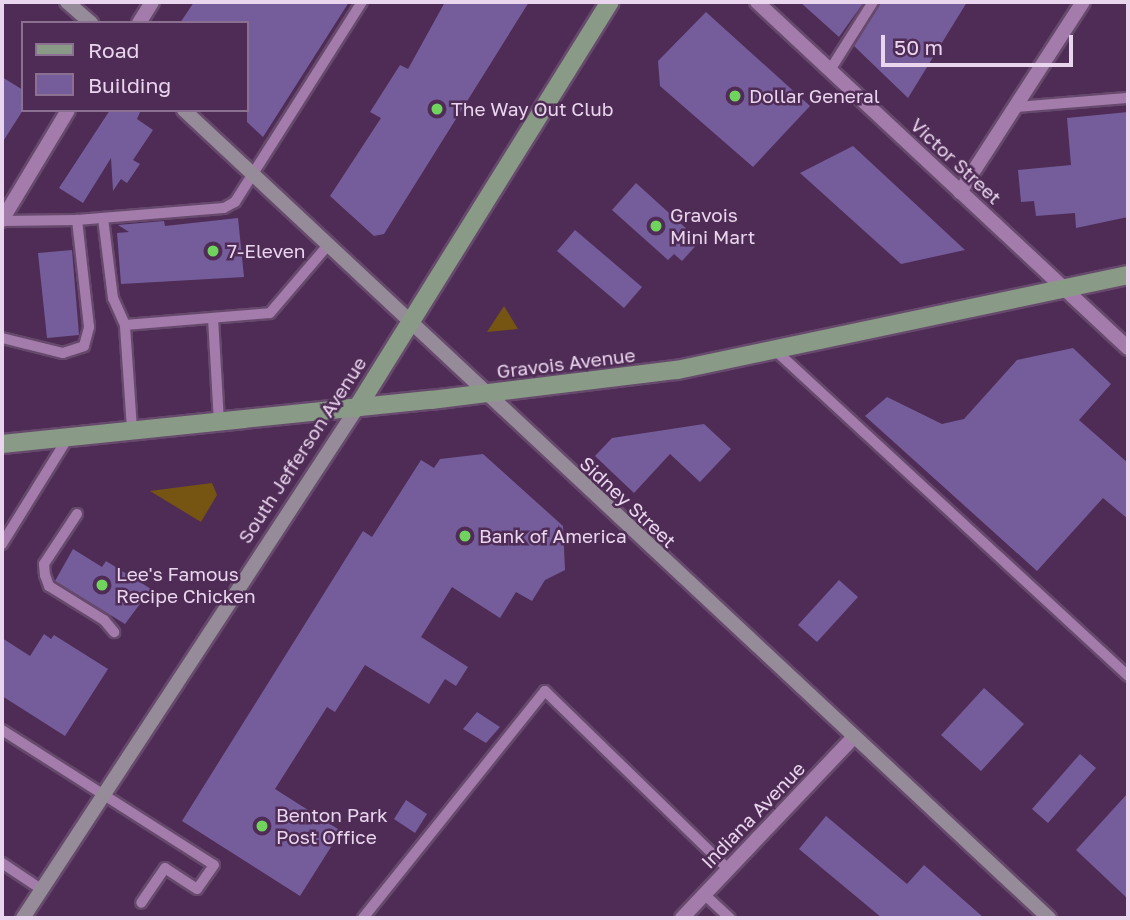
<!DOCTYPE html>
<html>
<head>
<meta charset="utf-8">
<style>
  body { margin:0 }
  #map { position:relative; width:1130px; height:920px; overflow:hidden; background:#4e2c55; font-family:"Golos Text",sans-serif }
  div>[style] { position:absolute }
  [style*='--x'] { left:calc(var(--x)*1px); top:calc(var(--y)*1px); width:calc(var(--w)*1px); rotate:calc(var(--a)*1deg) }
  .green>* { inset:0; background:#765512 }
  .building>* { inset:0; background:#755d9c }
  .roads { filter:drop-shadow(2px 0 #66496c) drop-shadow(-2px 0 #66496c) drop-shadow(0 2px #66496c) drop-shadow(0 -2px #66496c) }
  .lane>* { height:10px; margin:-5px; padding:0 5px; transform-origin:5px; border-radius:5px; background:#a37cab }
  .street>* { height:14px; margin:-7px; padding:0 7px; transform-origin:7px; border-radius:7px; background:#a37cab }
  .secondary>* { height:14px; margin:-7px; padding:0 7px; transform-origin:7px; border-radius:7px; background:#968b98 }
  .primary>* { height:18px; margin:-9px; padding:0 9px; transform-origin:9px; border-radius:9px; background:#899b86 }
  .dots>* { width:19px; height:19px; translate:-50% -50%; box-sizing:border-box; border:4px solid #4e2c55; border-radius:50% }
  span { translate:-50% -50%; white-space:nowrap; text-align:center; line-height:1.15; -webkit-text-stroke:5px #4e2c55; paint-order:stroke }
  .poi-label { font-size:19px; color:#ead5ee }
  .left { translate:0 -50%; text-align:left }
  .street-label { font-size:19px; color:#ead5ee }
  .frame { position:absolute; inset:0; border:4px solid #ead5ee; pointer-events:none }
  .legend { position:absolute; left:21px; top:21px; width:228px; height:91px; box-sizing:border-box; background:#4e2c55; border:2px solid #8c7092; margin:0; padding:9px 12px; list-style:none; font-size:21px; color:#ead5ee }
  .legend li { display:flex; align-items:center; gap:14px; height:35px }
  .legend b { width:35px; border:2px solid #8c7092 }
  .scale { position:absolute; left:881px; top:35px; width:192px; height:32px; box-sizing:border-box; border:4px solid #ead5ee; border-top:0; padding-left:9px; font-size:21px; line-height:24px; white-space:nowrap; color:#ead5ee; -webkit-text-stroke:5px #4e2c55; paint-order:stroke }
</style>
</head>
<body>
<div id="map">
  <div class="green">
    <div style="clip-path:polygon(504px 306px,518px 329px,487px 332px)"></div>
    <div style="clip-path:polygon(212px 483px,217px 495px,201px 522px,150px 491px)"></div>
  </div>
  <div class="building">
    <div style="clip-path:polygon(194px 2px,349px 2px,263px 137px,247px 122px,247px 23px,180px 23px)"></div>
    <div style="clip-path:polygon(445px 2px,529px 2px,384px 234px,374px 236px,330px 196px,381px 118px,370px 112px,400px 65px,408px 69px)"></div>
    <div style="clip-path:polygon(800px 2px,864px 2px,839px 37px)"></div>
    <div style="clip-path:polygon(881px 2px,967px 2px,908px 98px,854px 46px)"></div>
    <div style="clip-path:polygon(706px 12px,810px 106px,753px 167px,660px 86px,658px 61px)"></div>
    <div style="clip-path:polygon(2px 77px,23px 90px,23px 110px,2px 143px)"></div>
    <div style="clip-path:polygon(110px 110px,141px 110px,137px 119px,153px 130px,133px 160px,140px 164px,127px 183px,121px 179px,113px 191px,111px 158px,83px 203px,59px 188px)"></div>
    <div style="clip-path:polygon(1128px 112px,1128px 217px,1076px 228px,1075px 213px,1036px 216px,1034px 201px,1021px 202px,1018px 170px,1071px 165px,1067px 118px)"></div>
    <div style="clip-path:polygon(853px 146px,965px 250px,901px 264px,800px 173px)"></div>
    <div style="clip-path:polygon(636px 183px,700px 241px,682px 261px,674px 254px,668px 260px,612px 210px)"></div>
    <div style="clip-path:polygon(238px 218px,244px 277px,121px 284px,117px 233px,129px 232px,118px 225px,164px 221px,165px 226px)"></div>
    <div style="clip-path:polygon(575px 230px,642px 287px,624px 308px,557px 251px)"></div>
    <div style="clip-path:polygon(72px 250px,79px 335px,47px 338px,38px 253px)"></div>
    <div style="clip-path:polygon(1073px 348px,1111px 384px,1079px 420px,1128px 463px,1128px 519px,1103px 498px,1037px 571px,865px 416px,887px 397px,942px 424px,964px 419px,1017px 360px)"></div>
    <div style="clip-path:polygon(704px 424px,731px 449px,700px 482px,670px 454px,634px 493px,595px 456px,612px 438px)"></div>
    <div style="clip-path:polygon(483px 454px,563px 526px,565px 570px,545px 580px,532px 601px,516px 592px,500px 618px,452px 587px,421px 637px,468px 667px,456px 686px,445px 679px,429px 704px,365px 665px,335px 712px,327px 707px,275px 789px,341px 831px,300px 896px,182px 821px,363px 531px,372px 537px,421px 460px,434px 468px,440px 459px)"></div>
    <div style="clip-path:polygon(73px 549px,102px 567px,106px 561px,151px 589px,125px 624px,55px 581px)"></div>
    <div style="clip-path:polygon(839px 580px,858px 597px,817px 642px,798px 625px)"></div>
    <div style="clip-path:polygon(44px 634px,51px 639px,54px 635px,108px 669px,65px 736px,2px 696px,2px 638px,30px 656px)"></div>
    <div style="clip-path:polygon(984px 688px,1024px 724px,981px 771px,941px 735px)"></div>
    <div style="clip-path:polygon(477px 712px,500px 727px,486px 743px,463px 729px)"></div>
    <div style="clip-path:polygon(1080px 754px,1096px 768px,1048px 823px,1032px 809px)"></div>
    <div style="clip-path:polygon(1128px 793px,1128px 899px,1076px 850px)"></div>
    <div style="clip-path:polygon(406px 800px,427px 814px,415px 833px,394px 819px)"></div>
    <div style="clip-path:polygon(826px 816px,907px 884px,924px 865px,984px 918px,882px 918px,799px 849px)"></div>
  </div>
  <div class="roads">
    <div class="lane">
      <div style="--x:830;--y:70;--w:80;--a:-57.7"></div>
      <div style="--x:1015;--y:107;--w:113;--a:-4.6"></div>
      <div style="--x:103;--y:218;--w:81;--a:82.9"></div>
      <div style="--x:113;--y:298;--w:30;--a:66"></div>
      <div style="--x:2;--y:221;--w:75;--a:-0.8"></div>
      <div style="--x:77;--y:220;--w:147;--a:-4.7"></div>
      <div style="--x:224;--y:208;--w:13;--a:-29"></div>
      <div style="--x:235;--y:202;--w:237;--a:-57.6"></div>
      <div style="--x:213;--y:318;--w:103;--a:86.7"></div>
      <div style="--x:2;--y:338;--w:63;--a:13.8"></div>
      <div style="--x:63;--y:353;--w:22;--a:-18"></div>
      <div style="--x:84;--y:346;--w:20;--a:-75"></div>
      <div style="--x:89;--y:327;--w:108;--a:-96.4"></div>
      <div style="--x:776;--y:351;--w:479;--a:42.7"></div>
      <div style="--x:132;--y:429;--w:104;--a:-93.9"></div>
      <div style="--x:125;--y:325;--w:145;--a:-4.7"></div>
      <div style="--x:270;--y:313;--w:89;--a:-49.5"></div>
      <div style="--x:77;--y:514;--w:60;--a:123.4"></div>
      <div style="--x:44;--y:564;--w:11;--a:85"></div>
      <div style="--x:45;--y:575;--w:12;--a:70"></div>
      <div style="--x:49;--y:586;--w:65;--a:31.7"></div>
      <div style="--x:104;--y:620;--w:16;--a:50"></div>
      <div style="--x:2;--y:544;--w:127;--a:-58.2"></div>
      <div style="--x:2;--y:730;--w:251;--a:32.5"></div>
      <div style="--x:214;--y:865;--w:29;--a:125"></div>
      <div style="--x:197;--y:889;--w:38;--a:-147"></div>
      <div style="--x:165;--y:868;--w:42;--a:124.4"></div>
      <div style="--x:2;--y:863;--w:47;--a:33.7"></div>
      <div style="--x:704;--y:894;--w:35;--a:43"></div>
      <div style="--x:363;--y:918;--w:291;--a:-51.3"></div>
      <div style="--x:545;--y:691;--w:255;--a:44.2"></div>
    </div>
    <div class="street">
      <div style="--x:757;--y:2;--w:507;--a:43"></div>
      <div style="--x:139;--y:23;--w:25;--a:-58"></div>
      <div style="--x:960;--y:192;--w:226;--a:-57.1"></div>
      <div style="--x:2;--y:220;--w:128;--a:-59"></div>
      <div style="--x:682;--y:918;--w:248;--a:-46.5"></div>
    </div>
    <div class="secondary">
      <div style="--x:67;--y:2;--w:32;--a:41"></div>
      <div style="--x:184;--y:110;--w:1184;--a:43.05"></div>
      <div style="--x:23;--y:918;--w:610;--a:-56.78"></div>
    </div>
    <div class="primary">
      <div style="--x:357;--y:408;--w:478;--a:-58.1"></div>
      <div style="--x:2;--y:444;--w:431;--a:-5.9"></div>
      <div style="--x:431;--y:400;--w:248;--a:-7"></div>
      <div style="--x:677;--y:370;--w:461;--a:-11.9"></div>
    </div>
  </div>
  <div class="dots">
    <div style="left:735px;top:96px;background:#70d35e"></div>
    <div style="left:437px;top:109px;background:#70d35e"></div>
    <div style="left:656px;top:226px;background:#70d35e"></div>
    <div style="left:213px;top:251px;background:#70d35e"></div>
    <div style="left:465px;top:536px;background:#70d35e"></div>
    <div style="left:102px;top:585px;background:#70d35e"></div>
    <div style="left:262px;top:826px;background:#70d35e"></div>
  </div>
  <div class="poi-label">
    <span class="left" style="left:749px;top:96px">Dollar General</span>
    <span class="left" style="left:451px;top:109px">The Way Out Club</span>
    <span class="left" style="left:670px;top:226px">Gravois<br>Mini Mart</span>
    <span class="left" style="left:227px;top:251px">7-Eleven</span>
    <span class="left" style="left:479px;top:536px">Bank of America</span>
    <span class="left" style="left:116px;top:585px">Lee's Famous<br>Recipe Chicken</span>
    <span class="left" style="left:276px;top:826px">Benton Park<br>Post Office</span>
  </div>
  <div class="street-label">
    <span style="left:956px;top:161px;rotate:43deg">Victor Street</span>
    <span style="left:566px;top:363px;rotate:-7deg">Gravois Avenue</span>
    <span style="left:302px;top:450px;rotate:-57deg">South Jefferson Avenue</span>
    <span style="left:628px;top:502px;rotate:43deg">Sidney Street</span>
    <span style="left:753px;top:815px;rotate:-46deg">Indiana Avenue</span>
  </div>
  <div class="frame"></div>
  <ul class="legend">
  <li><b style="height:9px;background:#899b86"></b>Road</li>
  <li><b style="height:19px;background:#755d9c"></b>Building</li>
  </ul>
  <div class="scale">50 m</div>
</div>
</body>
</html>
